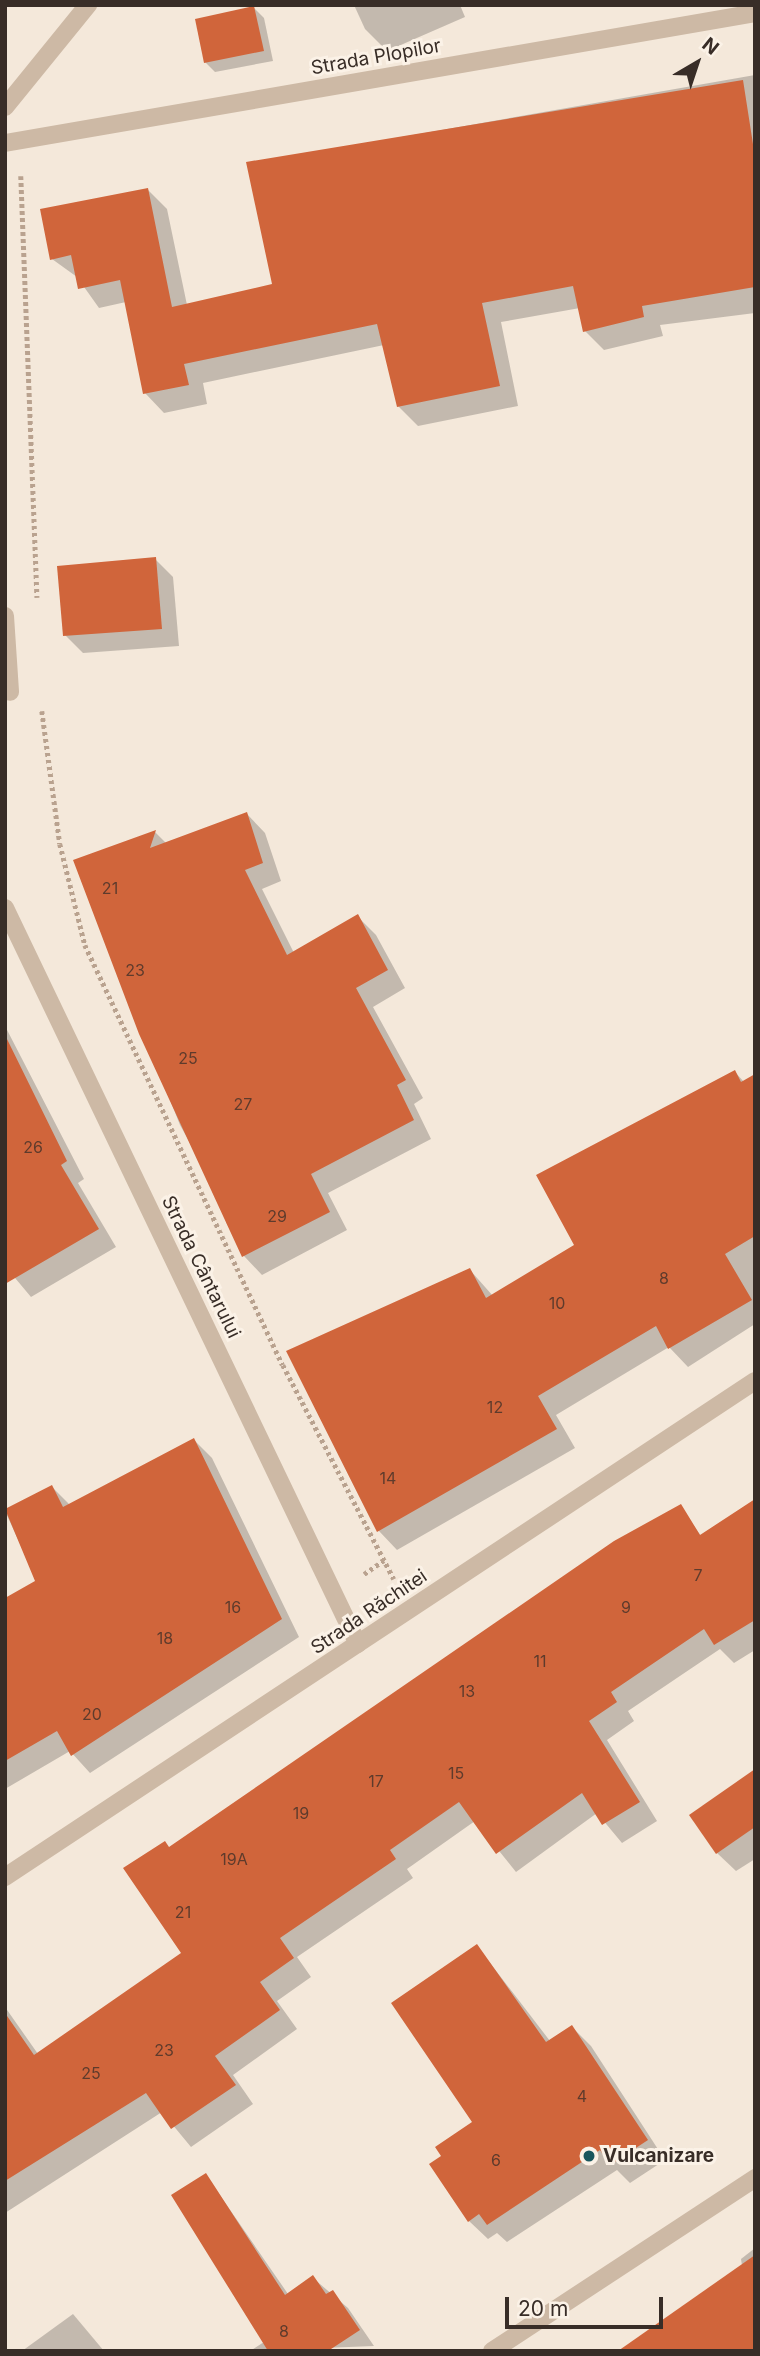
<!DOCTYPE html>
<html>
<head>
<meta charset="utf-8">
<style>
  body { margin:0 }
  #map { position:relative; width:760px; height:2356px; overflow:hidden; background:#f4e8da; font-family:Inter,sans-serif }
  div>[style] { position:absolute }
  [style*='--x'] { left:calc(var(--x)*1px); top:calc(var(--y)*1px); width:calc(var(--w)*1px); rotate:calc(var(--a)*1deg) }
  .shadow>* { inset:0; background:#0003 }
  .building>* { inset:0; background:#d0653b }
  .path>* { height:4.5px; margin-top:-2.25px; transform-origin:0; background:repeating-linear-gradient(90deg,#b9a28f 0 3.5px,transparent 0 7px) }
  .minor>* { height:18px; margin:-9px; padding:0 9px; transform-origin:9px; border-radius:9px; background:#cdb9a5 }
  .dots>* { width:19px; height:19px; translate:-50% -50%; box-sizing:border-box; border:4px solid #fbf2e7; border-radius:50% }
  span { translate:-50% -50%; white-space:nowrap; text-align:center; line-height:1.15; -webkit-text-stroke:6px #fbf2e7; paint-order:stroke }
  .number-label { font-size:16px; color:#5e3b2c }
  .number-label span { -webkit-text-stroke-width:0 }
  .street-label { font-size:19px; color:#382d27 }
  .poi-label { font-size:19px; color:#382d27; font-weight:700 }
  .left { translate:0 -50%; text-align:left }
  .frame { position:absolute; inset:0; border:7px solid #382d27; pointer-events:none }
  .north { position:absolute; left:662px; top:28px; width:70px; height:70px; -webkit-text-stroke:5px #fbf2e7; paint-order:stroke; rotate:39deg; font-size:19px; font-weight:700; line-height:28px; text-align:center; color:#382d27 }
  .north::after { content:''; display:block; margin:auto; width:24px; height:32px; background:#382d27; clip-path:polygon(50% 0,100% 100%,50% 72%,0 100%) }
  .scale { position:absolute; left:505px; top:2297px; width:158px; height:32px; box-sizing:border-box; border:4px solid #382d27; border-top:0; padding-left:9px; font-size:21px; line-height:24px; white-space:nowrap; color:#382d27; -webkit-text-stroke:5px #fbf2e7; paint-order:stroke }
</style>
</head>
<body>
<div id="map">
  <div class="shadow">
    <div style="clip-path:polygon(354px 5px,460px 5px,465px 17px,387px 51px,365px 29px)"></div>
    <div style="clip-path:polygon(254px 8px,264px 18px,273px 61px,215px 72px,205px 62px)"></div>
    <div style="clip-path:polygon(755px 75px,755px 313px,660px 325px,663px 336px,604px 350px,585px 331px,580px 308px,501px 322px,518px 406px,418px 426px,398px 406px,384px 345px,203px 383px,207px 404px,164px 413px,145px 393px,126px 302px,99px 308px,77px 277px,52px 259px,148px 190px,167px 209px,187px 305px,274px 285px,248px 164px)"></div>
    <div style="clip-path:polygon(155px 559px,173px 577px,179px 646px,83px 653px,65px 635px)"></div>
    <div style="clip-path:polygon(247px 814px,265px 833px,281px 881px,262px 889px,294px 953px,358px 917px,376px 935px,405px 988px,373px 1007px,423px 1098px,414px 1104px,431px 1139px,328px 1193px,347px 1230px,262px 1275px,244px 1256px,226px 1222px,232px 1219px,180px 1125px,75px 861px,155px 832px,167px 844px)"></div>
    <div style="clip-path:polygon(5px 1026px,84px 1179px,78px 1183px,116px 1247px,31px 1297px,5px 1266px)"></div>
    <div style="clip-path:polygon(735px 1072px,744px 1082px,755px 1076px,755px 1324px,688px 1367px,669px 1347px,556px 1415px,575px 1448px,397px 1550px,379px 1531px,289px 1352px,470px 1270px,493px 1296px,577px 1246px)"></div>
    <div style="clip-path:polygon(194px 1440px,212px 1458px,299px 1637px,90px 1773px,70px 1751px,5px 1789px,5px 1600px,37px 1581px,5px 1511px,52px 1487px,70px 1505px)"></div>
    <div style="clip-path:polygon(680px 1506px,755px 1613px,755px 1650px,734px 1663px,720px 1649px,628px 1711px,634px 1721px,607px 1740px,657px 1821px,622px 1843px,597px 1813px,516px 1872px,475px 1821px,407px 1869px,413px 1878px,297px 1957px,311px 1977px,277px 2001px,297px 2029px,233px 2075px,253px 2104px,191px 2147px,162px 2112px,5px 2213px,5px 2007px,38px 2054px,183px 1954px,170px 1849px)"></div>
    <div style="clip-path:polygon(755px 1771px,755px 1859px,736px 1871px,717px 1853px)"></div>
    <div style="clip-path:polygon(477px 1946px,550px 2041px,572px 2027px,591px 2046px,665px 2160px,630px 2183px,617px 2170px,507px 2242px,497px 2233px,488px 2239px,469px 2221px,443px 2157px,475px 2123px)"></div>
    <div style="clip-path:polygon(206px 2175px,288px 2294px,313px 2278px,348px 2308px,374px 2346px,250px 2351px,264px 2342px)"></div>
    <div style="clip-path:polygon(755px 2248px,755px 2351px,741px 2259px)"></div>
    <div style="clip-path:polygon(73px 2314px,104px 2351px,22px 2351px)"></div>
  </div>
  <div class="building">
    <div style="clip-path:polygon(254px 6px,264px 51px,204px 63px,195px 19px)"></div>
    <div style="clip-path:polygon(743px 80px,755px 157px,755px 287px,642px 306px,644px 317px,583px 332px,573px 286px,482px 303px,500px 386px,397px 407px,377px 324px,184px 364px,189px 385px,143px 394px,120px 280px,78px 289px,71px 255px,50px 260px,40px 209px,148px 188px,172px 307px,272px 284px,246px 162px)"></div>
    <div style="clip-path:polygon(156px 557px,162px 629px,63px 636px,57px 566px)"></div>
    <div style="clip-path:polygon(247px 812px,263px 863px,245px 870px,287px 955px,358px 914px,388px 970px,356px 988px,406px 1080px,397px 1085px,414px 1120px,311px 1174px,330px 1212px,242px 1257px,139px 1034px,73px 860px,156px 830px,150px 848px)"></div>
    <div style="clip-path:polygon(5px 1035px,67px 1161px,61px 1165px,99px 1229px,5px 1284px)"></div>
    <div style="clip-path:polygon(735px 1070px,741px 1082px,755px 1074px,755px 1236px,725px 1254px,752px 1300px,668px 1349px,656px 1326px,538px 1396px,557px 1429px,377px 1532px,286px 1351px,470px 1268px,486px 1298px,574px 1245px,536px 1175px)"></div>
    <div style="clip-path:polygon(194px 1438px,282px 1619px,71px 1756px,57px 1731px,5px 1761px,5px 1598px,35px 1581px,5px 1509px,52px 1485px,63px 1507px)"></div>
    <div style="clip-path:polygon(755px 1499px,755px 1620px,714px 1645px,704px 1629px,611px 1692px,617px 1702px,589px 1721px,640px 1802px,602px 1825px,582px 1793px,496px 1854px,459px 1802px,390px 1850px,396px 1859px,280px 1938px,294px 1958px,260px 1982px,280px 2010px,215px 2056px,236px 2085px,171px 2129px,146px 2093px,5px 2181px,5px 2013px,34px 2055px,181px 1953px,123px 1868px,165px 1841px,169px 1847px,614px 1541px,681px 1504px,700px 1535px)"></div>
    <div style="clip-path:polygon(755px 1769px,755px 1827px,716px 1854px,689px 1815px)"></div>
    <div style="clip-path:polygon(477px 1944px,546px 2042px,572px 2025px,648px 2140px,610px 2165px,600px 2150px,487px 2225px,479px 2214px,468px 2222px,429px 2164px,441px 2156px,435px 2147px,472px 2122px,391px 2003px)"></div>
    <div style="clip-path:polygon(206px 2173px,285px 2295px,313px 2275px,326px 2294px,333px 2290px,360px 2330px,328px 2351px,268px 2351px,171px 2195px)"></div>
    <div style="clip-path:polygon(755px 2255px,755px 2351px,618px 2351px)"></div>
  </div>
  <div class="path">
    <div style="--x:21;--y:176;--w:422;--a:87.8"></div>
    <div style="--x:42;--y:711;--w:134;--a:82.3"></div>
    <div style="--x:60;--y:844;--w:104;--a:76.1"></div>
    <div style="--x:85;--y:945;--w:464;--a:64.8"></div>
    <div style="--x:283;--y:1365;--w:241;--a:62.6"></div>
    <div style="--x:364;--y:1574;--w:24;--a:-35"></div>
  </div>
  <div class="minor">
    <div style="--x:5;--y:107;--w:132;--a:-50.9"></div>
    <div style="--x:5;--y:143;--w:761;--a:-9.83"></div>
    <div style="--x:5;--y:616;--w:76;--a:86.2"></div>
    <div style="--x:5;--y:908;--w:816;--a:64.38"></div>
    <div style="--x:5;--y:1877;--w:899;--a:-33.48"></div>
    <div style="--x:492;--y:2351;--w:315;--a:-33.3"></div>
  </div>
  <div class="dots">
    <div style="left:589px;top:2156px;background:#19565d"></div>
  </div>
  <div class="number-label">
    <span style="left:110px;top:888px">21</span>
    <span style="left:135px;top:970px">23</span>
    <span style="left:188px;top:1058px">25</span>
    <span style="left:243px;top:1104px">27</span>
    <span style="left:33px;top:1147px">26</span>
    <span style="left:277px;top:1216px">29</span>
    <span style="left:664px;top:1278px">8</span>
    <span style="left:557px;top:1303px">10</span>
    <span style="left:495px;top:1407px">12</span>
    <span style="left:388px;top:1478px">14</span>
    <span style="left:698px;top:1575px">7</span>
    <span style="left:233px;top:1607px">16</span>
    <span style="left:626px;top:1607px">9</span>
    <span style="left:165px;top:1638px">18</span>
    <span style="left:540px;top:1661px">11</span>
    <span style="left:467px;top:1691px">13</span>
    <span style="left:92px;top:1714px">20</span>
    <span style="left:456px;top:1773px">15</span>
    <span style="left:376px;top:1781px">17</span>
    <span style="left:301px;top:1813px">19</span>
    <span style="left:234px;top:1859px">19A</span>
    <span style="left:183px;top:1912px">21</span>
    <span style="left:164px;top:2050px">23</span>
    <span style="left:91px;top:2073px">25</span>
    <span style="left:582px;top:2096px">4</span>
    <span style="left:496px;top:2160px">6</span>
    <span style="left:284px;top:2331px">8</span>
  </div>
  <div class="street-label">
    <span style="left:376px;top:57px;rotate:-10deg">Strada Plopilor</span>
    <span style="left:201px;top:1267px;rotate:64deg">Strada Cântarului</span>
    <span style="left:369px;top:1612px;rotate:-34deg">Strada Răchitei</span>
  </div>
  <div class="poi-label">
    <span class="left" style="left:603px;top:2156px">Vulcanizare</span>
  </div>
  <div class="frame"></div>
  <div class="north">N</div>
  <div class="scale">20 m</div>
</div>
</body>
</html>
